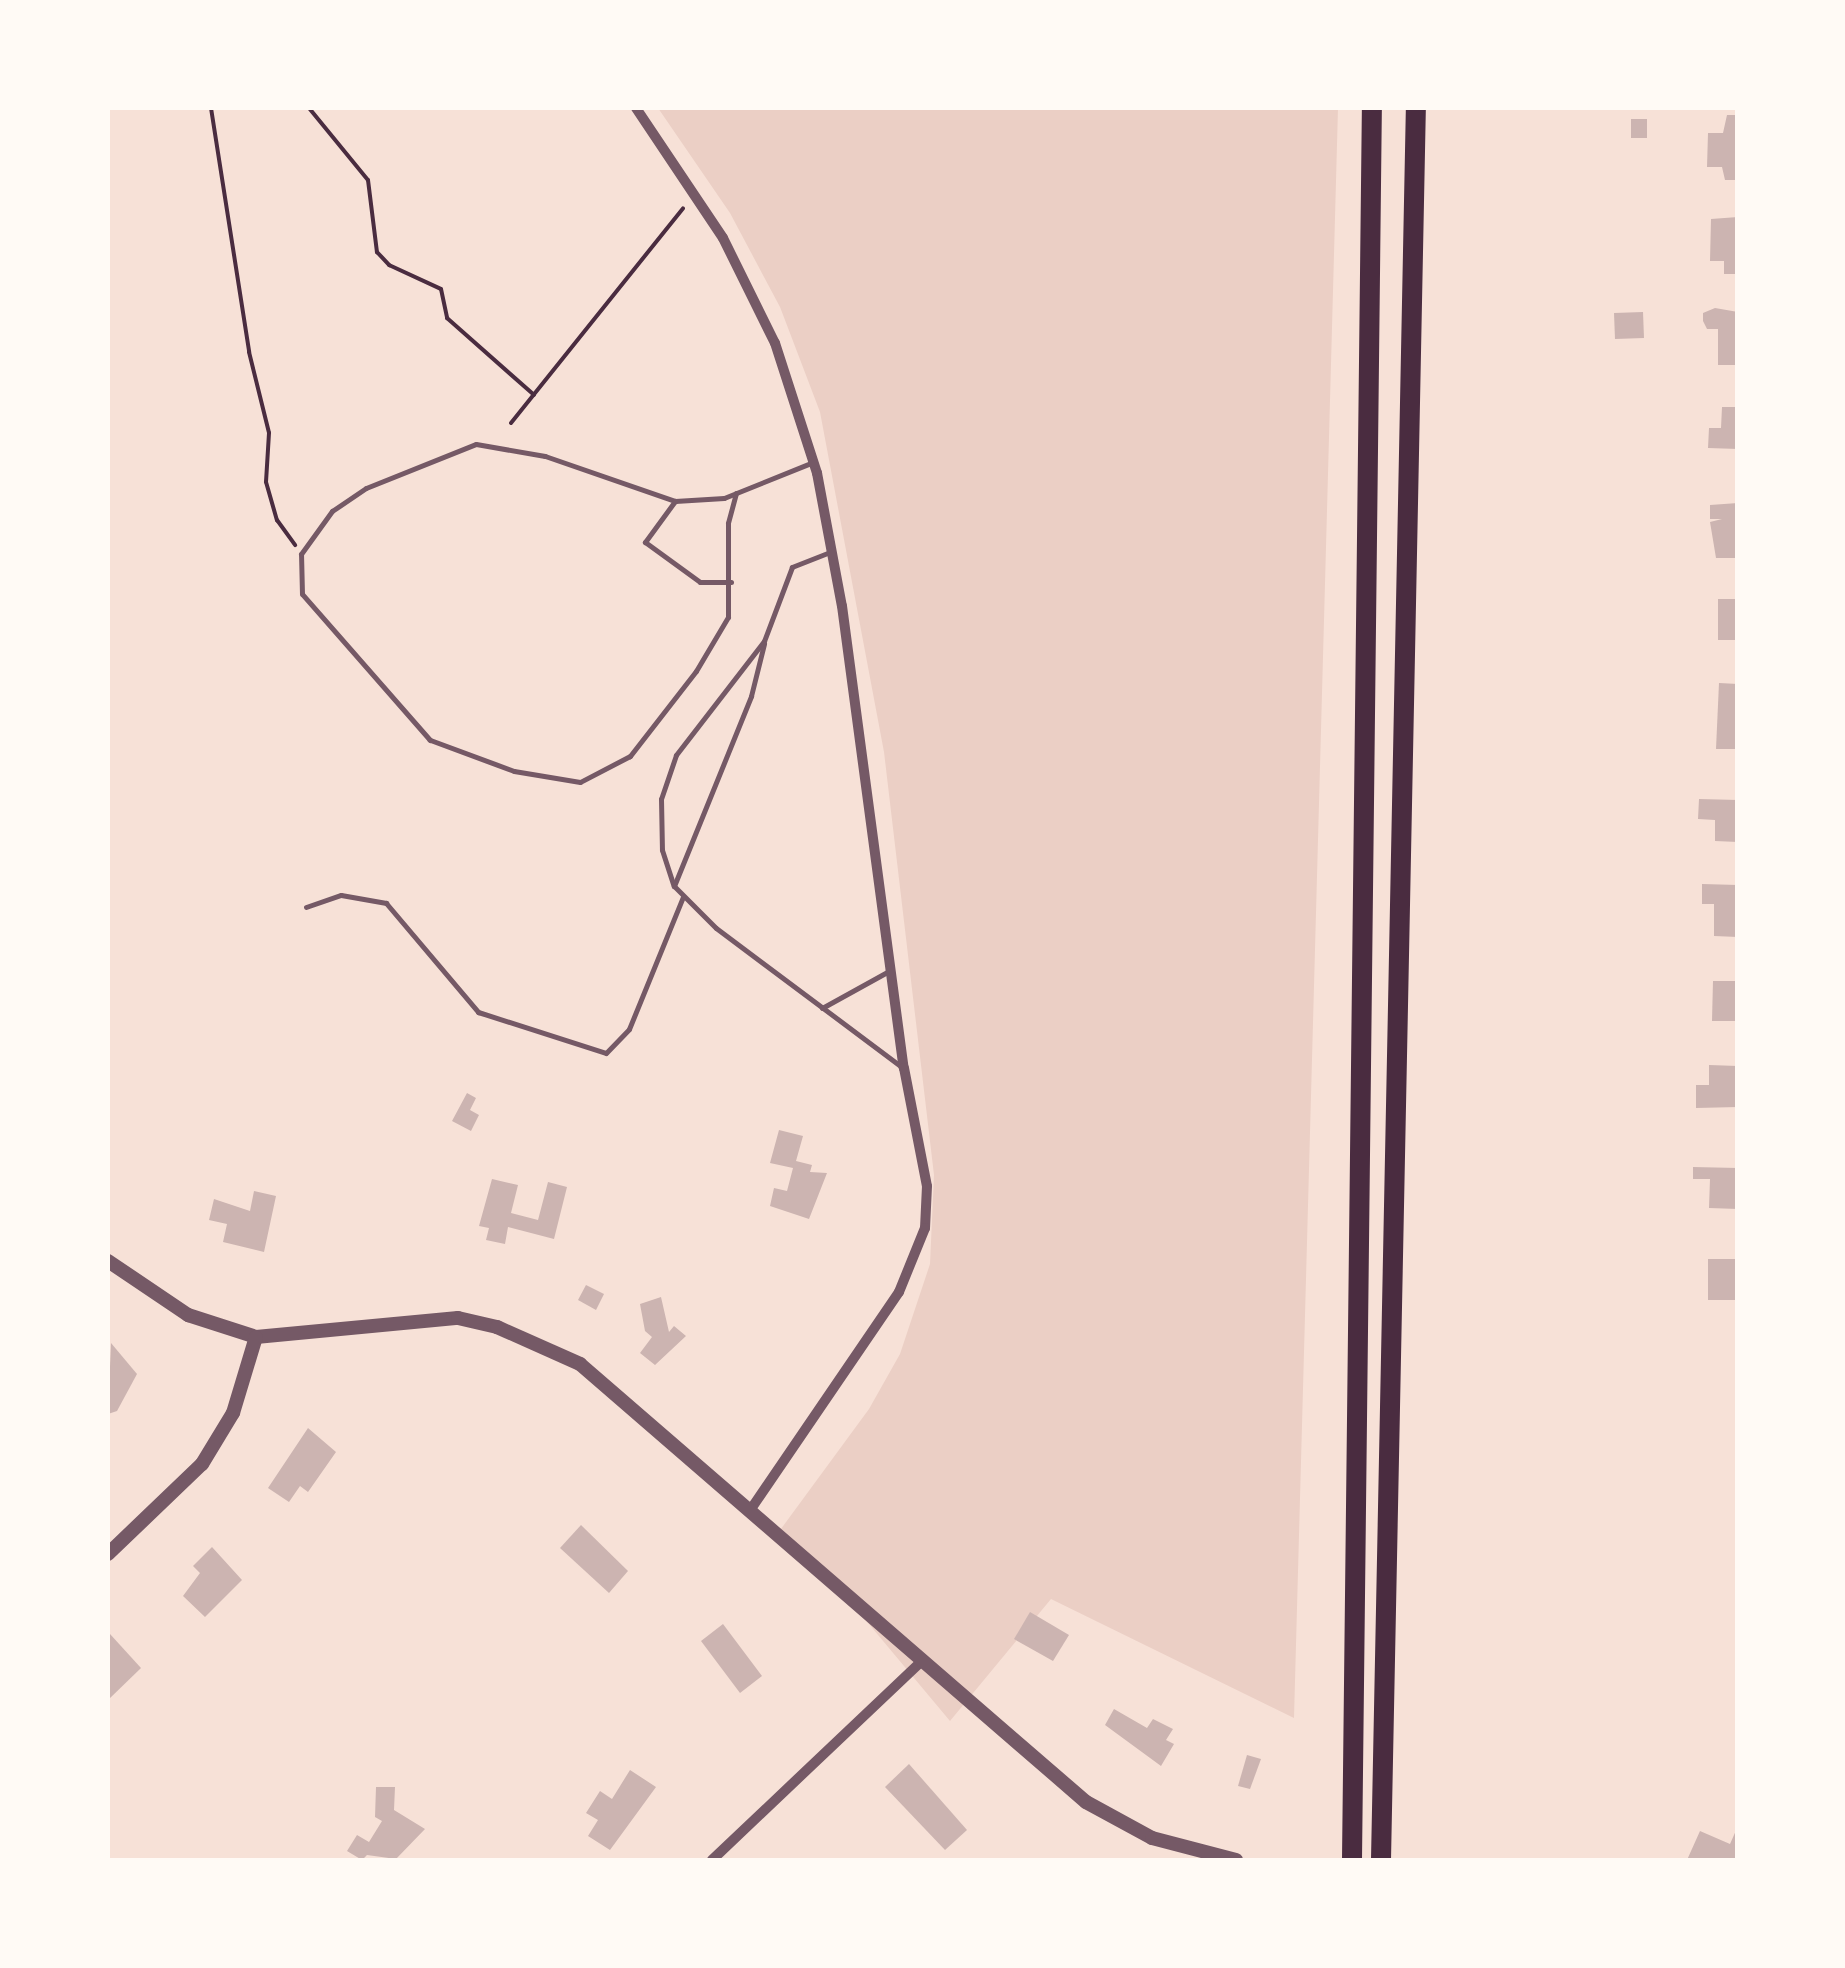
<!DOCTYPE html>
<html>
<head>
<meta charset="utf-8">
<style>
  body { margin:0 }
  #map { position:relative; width:1845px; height:1968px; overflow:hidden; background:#f7e1d7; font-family:"PT Sans Narrow",sans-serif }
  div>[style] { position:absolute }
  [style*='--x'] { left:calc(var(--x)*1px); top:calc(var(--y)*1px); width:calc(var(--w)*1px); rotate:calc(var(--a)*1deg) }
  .green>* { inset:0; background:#ebcfc5 }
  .building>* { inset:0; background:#ccb4b1 }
  .path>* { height:4px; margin:-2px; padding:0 2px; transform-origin:2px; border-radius:2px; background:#4a2c40 }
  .service>* { height:5px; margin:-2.5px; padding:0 2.5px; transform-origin:2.5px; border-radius:2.5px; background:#755966 }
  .minor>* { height:10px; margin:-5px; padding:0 5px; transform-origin:5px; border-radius:5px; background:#755966 }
  .tertiary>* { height:14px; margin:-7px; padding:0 7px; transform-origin:7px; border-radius:7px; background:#755966 }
  .motorway>* { height:20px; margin:-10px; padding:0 10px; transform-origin:10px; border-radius:10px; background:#4a2c40 }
  span { translate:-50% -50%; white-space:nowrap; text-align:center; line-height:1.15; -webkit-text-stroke:9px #fffaf5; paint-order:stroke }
  .frame { position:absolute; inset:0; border:110px solid #fffaf5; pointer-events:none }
</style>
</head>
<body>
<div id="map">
  <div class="green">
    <div style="clip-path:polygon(658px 108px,1338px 108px,1294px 1718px,1051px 1599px,950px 1721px,868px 1623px,778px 1533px,869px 1409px,900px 1354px,930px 1264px,934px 1175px,884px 752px,820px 412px,780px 307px,730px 213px)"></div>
  </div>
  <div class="building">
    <div style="clip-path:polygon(1727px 115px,1738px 115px,1738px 180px,1725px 180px,1722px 167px,1707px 167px,1708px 133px,1723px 133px)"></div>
    <div style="clip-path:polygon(1631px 119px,1647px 119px,1647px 138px,1631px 138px)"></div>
    <div style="clip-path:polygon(1738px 217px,1738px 274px,1724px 274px,1724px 261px,1710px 261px,1711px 219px)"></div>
    <div style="clip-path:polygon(1715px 308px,1738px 312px,1738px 365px,1718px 365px,1718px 329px,1707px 329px,1703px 321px,1703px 313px)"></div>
    <div style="clip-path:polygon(1643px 312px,1644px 338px,1615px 339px,1614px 313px)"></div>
    <div style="clip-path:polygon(1722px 407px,1738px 407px,1738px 449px,1708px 448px,1709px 428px,1721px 428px)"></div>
    <div style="clip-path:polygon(1738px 503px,1738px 558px,1716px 558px,1710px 522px,1722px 519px,1710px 519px,1710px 505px)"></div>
    <div style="clip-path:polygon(1718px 599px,1738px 599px,1738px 640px,1718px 640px)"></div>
    <div style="clip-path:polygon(1719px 683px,1738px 684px,1738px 749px,1716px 749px)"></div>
    <div style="clip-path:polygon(1699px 799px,1738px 800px,1738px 842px,1715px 841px,1715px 820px,1698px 819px)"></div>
    <div style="clip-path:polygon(1702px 884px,1738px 885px,1738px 937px,1714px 936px,1714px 904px,1702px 904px)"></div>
    <div style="clip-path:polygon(1713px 981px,1738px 981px,1738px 1021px,1712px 1021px)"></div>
    <div style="clip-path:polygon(1709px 1065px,1738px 1066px,1738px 1107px,1696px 1108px,1696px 1085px,1709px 1085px)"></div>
    <div style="clip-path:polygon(467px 1093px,476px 1098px,470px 1110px,479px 1115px,471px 1131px,452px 1121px)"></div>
    <div style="clip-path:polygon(779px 1130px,803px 1136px,796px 1161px,812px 1165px,810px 1172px,827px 1173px,809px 1219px,770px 1206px,774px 1188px,787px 1191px,793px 1168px,770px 1163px)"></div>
    <div style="clip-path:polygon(1693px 1167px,1738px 1168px,1738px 1209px,1709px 1208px,1710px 1179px,1693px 1179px)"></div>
    <div style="clip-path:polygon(492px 1179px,518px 1185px,511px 1213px,538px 1220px,548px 1182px,567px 1187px,554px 1239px,508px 1227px,505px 1244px,486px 1240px,489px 1228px,479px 1226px)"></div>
    <div style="clip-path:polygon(254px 1191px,276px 1196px,264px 1252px,223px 1242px,227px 1224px,209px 1220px,214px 1199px,250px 1211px)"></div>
    <div style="clip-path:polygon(1708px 1259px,1738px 1259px,1738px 1300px,1708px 1300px)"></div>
    <div style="clip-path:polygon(586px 1285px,604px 1294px,596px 1310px,578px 1300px)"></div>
    <div style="clip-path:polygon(661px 1297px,669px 1332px,674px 1326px,686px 1336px,655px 1365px,640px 1353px,652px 1337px,645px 1331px,640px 1304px)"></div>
    <div style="clip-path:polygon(111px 1343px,137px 1374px,117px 1411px,108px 1414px)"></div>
    <div style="clip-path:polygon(308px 1428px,336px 1452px,308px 1492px,300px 1486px,289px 1502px,268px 1488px)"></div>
    <div style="clip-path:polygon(581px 1525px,628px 1571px,609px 1593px,560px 1548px)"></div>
    <div style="clip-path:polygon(212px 1547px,242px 1580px,205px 1617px,183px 1596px,200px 1573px,193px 1566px)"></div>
    <div style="clip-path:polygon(1030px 1612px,1069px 1635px,1053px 1661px,1014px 1639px)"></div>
    <div style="clip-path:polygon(723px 1624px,762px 1676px,740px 1693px,701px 1641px)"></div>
    <div style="clip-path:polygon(110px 1634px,141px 1668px,108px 1700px,108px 1637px)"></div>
    <div style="clip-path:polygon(1114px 1709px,1147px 1728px,1153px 1719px,1173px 1729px,1166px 1740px,1174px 1744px,1161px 1766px,1105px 1725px)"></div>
    <div style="clip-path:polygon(1247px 1755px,1261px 1759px,1250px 1789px,1238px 1786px)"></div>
    <div style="clip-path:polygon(909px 1764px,967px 1830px,945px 1850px,885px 1787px)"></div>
    <div style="clip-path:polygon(630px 1770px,656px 1787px,610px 1850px,588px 1836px,598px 1820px,586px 1813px,600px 1791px,612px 1799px)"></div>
    <div style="clip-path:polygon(376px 1787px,395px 1787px,394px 1810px,425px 1829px,396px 1859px,367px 1855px,362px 1860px,347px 1851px,357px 1835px,369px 1842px,382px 1821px,375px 1817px)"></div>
    <div style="clip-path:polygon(1738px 1826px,1738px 1860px,1687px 1860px,1700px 1831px,1730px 1844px)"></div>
  </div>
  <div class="path">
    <div style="--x:211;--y:108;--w:247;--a:81.1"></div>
    <div style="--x:249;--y:352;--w:83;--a:76.1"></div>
    <div style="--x:269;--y:433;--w:49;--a:93.5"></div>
    <div style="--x:266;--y:482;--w:40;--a:74"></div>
    <div style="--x:277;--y:520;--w:31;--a:54"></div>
    <div style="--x:309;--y:108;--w:93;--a:50.7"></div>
    <div style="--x:368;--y:180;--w:73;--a:82.9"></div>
    <div style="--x:377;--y:252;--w:18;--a:47"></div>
    <div style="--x:389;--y:265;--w:57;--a:24.8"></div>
    <div style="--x:441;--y:289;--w:30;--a:78"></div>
    <div style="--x:447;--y:318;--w:116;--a:41.5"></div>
    <div style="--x:511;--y:423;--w:275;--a:-51.3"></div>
  </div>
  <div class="service">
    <div style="--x:736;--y:493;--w:31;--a:105"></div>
    <div style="--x:728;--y:523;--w:94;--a:90"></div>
    <div style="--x:728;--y:617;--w:63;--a:120.7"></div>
    <div style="--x:696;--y:671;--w:108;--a:127.8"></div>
    <div style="--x:630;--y:756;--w:56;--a:152.5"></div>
    <div style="--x:580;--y:782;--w:67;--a:-170.5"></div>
    <div style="--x:514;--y:771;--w:90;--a:-159.7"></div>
    <div style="--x:430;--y:740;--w:194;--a:-131.2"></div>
    <div style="--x:302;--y:594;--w:40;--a:-91.4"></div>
    <div style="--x:301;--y:554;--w:53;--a:-54.2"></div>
    <div style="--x:332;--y:511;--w:41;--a:-34.1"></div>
    <div style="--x:366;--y:488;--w:118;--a:-21.8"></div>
    <div style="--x:476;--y:444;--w:70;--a:9.9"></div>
    <div style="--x:545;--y:456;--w:138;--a:19.1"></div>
    <div style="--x:675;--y:501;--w:49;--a:-3.5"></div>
    <div style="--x:724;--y:498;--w:94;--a:-21.9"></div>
    <div style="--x:675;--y:501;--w:51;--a:126.2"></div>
    <div style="--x:645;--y:542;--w:68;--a:36"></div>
    <div style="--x:700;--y:582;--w:31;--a:0"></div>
    <div style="--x:830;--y:552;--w:41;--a:158.5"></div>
    <div style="--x:792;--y:567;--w:79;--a:110.7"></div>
    <div style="--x:764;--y:641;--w:144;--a:127.7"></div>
    <div style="--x:676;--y:755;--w:46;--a:108.8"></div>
    <div style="--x:661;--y:799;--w:51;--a:88.9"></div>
    <div style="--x:662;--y:850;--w:38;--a:72"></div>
    <div style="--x:674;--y:886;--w:59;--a:45"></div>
    <div style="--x:716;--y:928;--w:234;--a:36.8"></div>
    <div style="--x:674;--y:886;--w:205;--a:-67.9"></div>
    <div style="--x:751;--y:696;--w:54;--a:-76"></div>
    <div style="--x:306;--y:907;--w:37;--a:-19"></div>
    <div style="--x:341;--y:895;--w:46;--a:10.1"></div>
    <div style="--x:386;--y:903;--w:143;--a:49.8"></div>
    <div style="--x:478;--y:1012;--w:134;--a:17.8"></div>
    <div style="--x:606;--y:1053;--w:33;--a:-46"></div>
    <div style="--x:629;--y:1029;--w:143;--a:-67.8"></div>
    <div style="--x:822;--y:1008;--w:77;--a:-28.9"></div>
  </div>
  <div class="minor">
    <div style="--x:636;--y:108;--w:156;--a:56.2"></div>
    <div style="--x:723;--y:238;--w:117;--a:63.7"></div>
    <div style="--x:775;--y:343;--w:137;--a:72.1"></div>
    <div style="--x:817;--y:473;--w:135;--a:79.4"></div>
    <div style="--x:842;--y:606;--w:466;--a:82.4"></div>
    <div style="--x:904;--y:1068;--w:120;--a:79"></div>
    <div style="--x:927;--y:1186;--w:42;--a:92.7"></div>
    <div style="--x:925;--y:1228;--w:69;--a:112.1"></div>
    <div style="--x:899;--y:1292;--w:263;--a:124.3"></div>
    <div style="--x:712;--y:1860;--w:288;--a:-43.5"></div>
  </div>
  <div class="tertiary">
    <div style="--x:108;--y:1261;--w:97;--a:34"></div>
    <div style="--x:188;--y:1315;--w:71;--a:17.9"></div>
    <div style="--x:256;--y:1337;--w:203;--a:-5.4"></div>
    <div style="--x:458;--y:1318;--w:40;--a:13"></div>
    <div style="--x:497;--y:1327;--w:91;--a:24"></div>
    <div style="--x:580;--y:1364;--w:669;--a:40.88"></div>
    <div style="--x:1086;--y:1802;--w:75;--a:28.6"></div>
    <div style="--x:1152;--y:1838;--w:87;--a:14.7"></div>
    <div style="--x:108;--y:1554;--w:130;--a:-43.8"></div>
    <div style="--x:202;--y:1464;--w:60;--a:-58.7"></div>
    <div style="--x:233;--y:1413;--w:79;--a:-73.2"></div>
  </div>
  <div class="motorway">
    <div style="--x:1352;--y:1860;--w:1752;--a:-89.35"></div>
    <div style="--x:1381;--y:1860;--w:1752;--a:-88.86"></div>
  </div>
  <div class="frame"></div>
</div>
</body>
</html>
